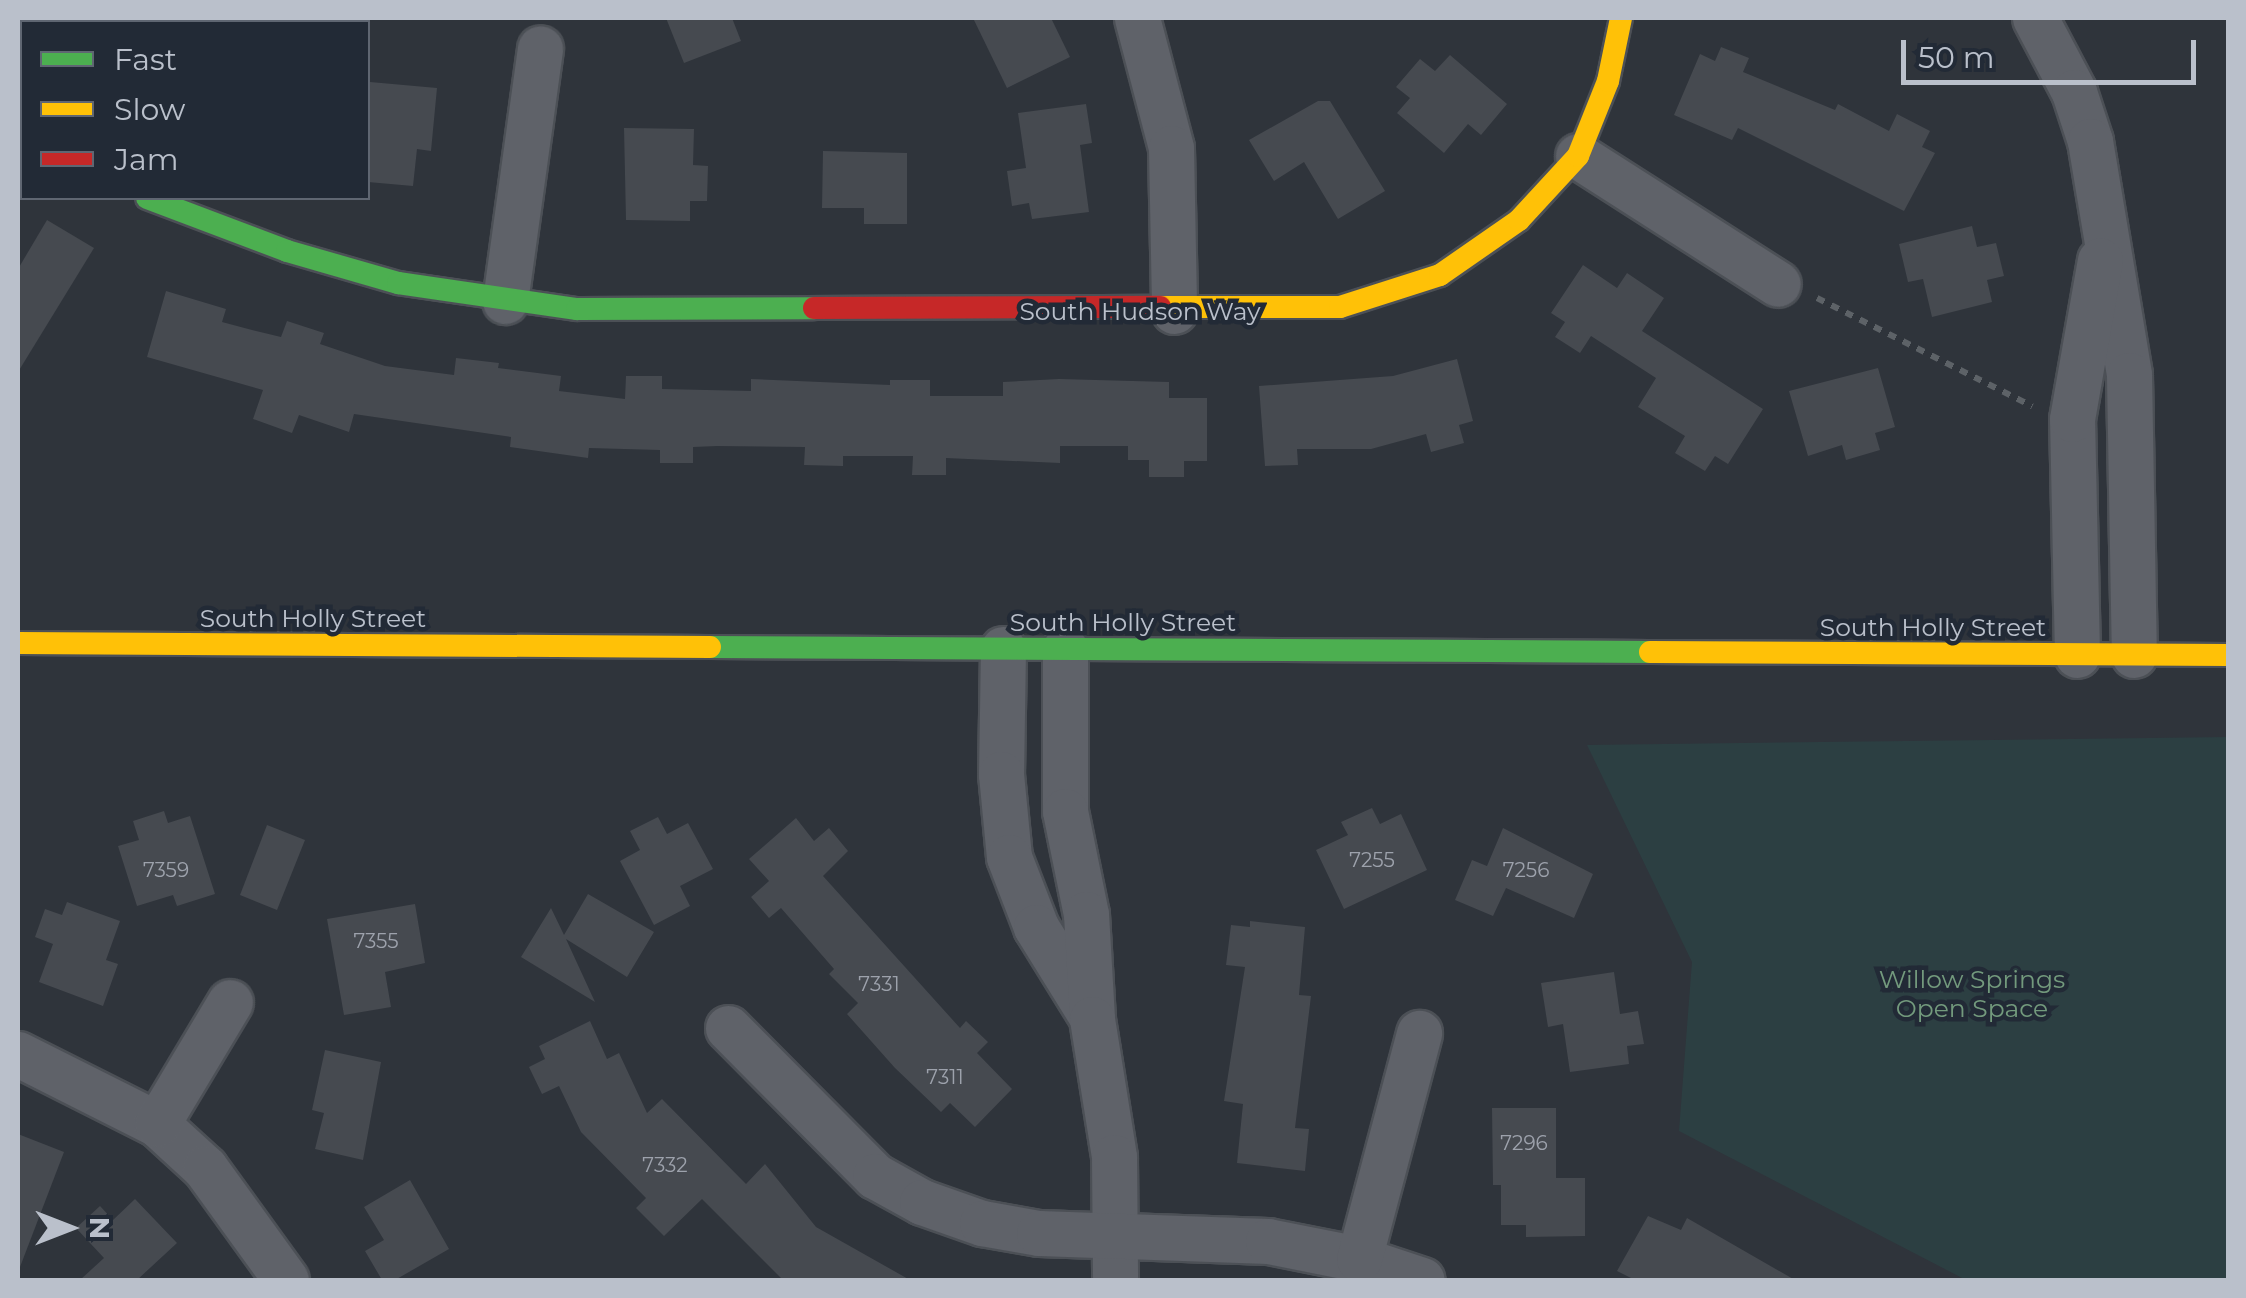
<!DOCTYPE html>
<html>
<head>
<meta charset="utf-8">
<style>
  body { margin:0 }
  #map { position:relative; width:2246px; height:1298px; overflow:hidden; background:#2f343b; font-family:Montserrat,sans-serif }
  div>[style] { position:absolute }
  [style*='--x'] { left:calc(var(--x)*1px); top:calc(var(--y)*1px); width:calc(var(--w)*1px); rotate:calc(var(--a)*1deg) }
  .green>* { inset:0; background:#2c3f42 }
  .building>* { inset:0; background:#464a50 }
  .path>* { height:6px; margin-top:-3px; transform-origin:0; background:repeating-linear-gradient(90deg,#5d6267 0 8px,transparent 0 16px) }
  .roads { filter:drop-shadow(2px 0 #4c5056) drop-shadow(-2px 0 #4c5056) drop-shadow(0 2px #4c5056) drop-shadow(0 -2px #4c5056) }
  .street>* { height:45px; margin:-22.5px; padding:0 22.5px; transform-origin:22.5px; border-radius:22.5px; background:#5f6269 }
  .fast>* { height:22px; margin:-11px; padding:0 11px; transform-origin:11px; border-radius:11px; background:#4caf50 }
  .slow>* { height:22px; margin:-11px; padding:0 11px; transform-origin:11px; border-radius:11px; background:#ffc107 }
  .jam>* { height:22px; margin:-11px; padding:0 11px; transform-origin:11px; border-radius:11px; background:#c62828 }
  span { translate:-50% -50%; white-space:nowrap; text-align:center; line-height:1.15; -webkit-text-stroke:9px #222a36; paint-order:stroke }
  .number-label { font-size:20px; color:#9da2ac }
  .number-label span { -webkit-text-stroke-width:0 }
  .street-label { font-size:25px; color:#bac0cb }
  .park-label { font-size:25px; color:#739a7d }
  .frame { position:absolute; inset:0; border:20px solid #bac0cb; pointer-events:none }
  .legend { position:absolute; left:20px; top:20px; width:350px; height:180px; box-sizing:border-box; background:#222a36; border:2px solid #5f6672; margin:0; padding:12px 18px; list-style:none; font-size:30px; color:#bac0cb }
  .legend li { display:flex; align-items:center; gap:20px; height:50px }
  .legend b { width:50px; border:2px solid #5f6672 }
  .north { position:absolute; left:20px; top:1178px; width:100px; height:100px; -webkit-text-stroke:8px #222a36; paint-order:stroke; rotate:90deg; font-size:28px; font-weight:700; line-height:40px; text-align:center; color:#bac0cb }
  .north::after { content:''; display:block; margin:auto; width:35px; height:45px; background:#bac0cb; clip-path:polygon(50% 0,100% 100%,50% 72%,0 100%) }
  .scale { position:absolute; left:1901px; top:40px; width:295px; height:45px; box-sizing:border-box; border:5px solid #bac0cb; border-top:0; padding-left:12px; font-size:30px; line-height:35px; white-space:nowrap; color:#bac0cb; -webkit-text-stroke:8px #222a36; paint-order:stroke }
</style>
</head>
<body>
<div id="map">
  <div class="green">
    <div style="clip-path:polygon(2228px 737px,2228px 1280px,1966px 1280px,1679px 1131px,1692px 962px,1587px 745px)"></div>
  </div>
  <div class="building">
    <div style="clip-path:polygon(666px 18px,732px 18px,741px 41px,684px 63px)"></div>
    <div style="clip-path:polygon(973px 18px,1051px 18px,1070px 57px,1007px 88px)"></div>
    <div style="clip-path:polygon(1721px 47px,1749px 58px,1743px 72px,1835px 110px,1838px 104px,1889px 131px,1897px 114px,1930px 131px,1922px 147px,1935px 153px,1904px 211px,1738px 128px,1732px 140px,1674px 115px,1700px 54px,1715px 61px)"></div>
    <div style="clip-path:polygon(1450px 55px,1507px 104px,1481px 135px,1468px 124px,1444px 153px,1397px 113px,1410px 98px,1396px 87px,1420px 59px,1435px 71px)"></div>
    <div style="clip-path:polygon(370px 82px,437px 88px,431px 151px,417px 149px,413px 186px,368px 182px)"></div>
    <div style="clip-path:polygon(1318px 101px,1330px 101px,1385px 191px,1338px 219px,1304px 162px,1274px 181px,1249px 140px)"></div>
    <div style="clip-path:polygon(1086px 104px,1092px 143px,1080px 145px,1089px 212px,1032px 219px,1029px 203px,1012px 206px,1007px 171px,1026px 168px,1018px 113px)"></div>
    <div style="clip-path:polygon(624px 128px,694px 129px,693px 165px,708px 166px,707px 201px,690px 201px,690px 221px,626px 220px)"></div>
    <div style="clip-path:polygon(823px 151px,907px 153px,907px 224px,864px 224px,864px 208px,822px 208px)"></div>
    <div style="clip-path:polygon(47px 220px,94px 248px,18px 372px,18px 269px)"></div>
    <div style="clip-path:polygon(1972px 226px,1977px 247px,1996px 243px,2004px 276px,1987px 280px,1992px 302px,1932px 317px,1923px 279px,1908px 282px,1899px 244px)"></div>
    <div style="clip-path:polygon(1583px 265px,1617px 288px,1627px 273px,1664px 298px,1642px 331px,1763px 409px,1728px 464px,1715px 456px,1705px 471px,1675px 453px,1685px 436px,1638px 407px,1656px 378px,1591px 336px,1580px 353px,1555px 337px,1565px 322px,1551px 313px)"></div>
    <div style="clip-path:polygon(166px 291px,226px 309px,222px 322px,252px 330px,281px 337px,287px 321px,324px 333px,320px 344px,385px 366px,454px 375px,456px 358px,499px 363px,498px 368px,561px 376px,559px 391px,625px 399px,626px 376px,662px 376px,662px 389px,751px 391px,751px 379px,890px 385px,890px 380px,930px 380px,930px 396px,1003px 396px,1003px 382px,1059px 379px,1169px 382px,1169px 398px,1207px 398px,1207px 461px,1184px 461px,1184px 477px,1149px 477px,1149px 460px,1128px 460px,1128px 446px,1060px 446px,1060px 463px,946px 458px,946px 475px,912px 475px,913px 456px,843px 456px,843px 466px,804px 465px,805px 447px,717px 446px,693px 447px,693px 463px,660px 463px,660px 450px,589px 448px,588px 458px,510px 447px,511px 437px,354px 414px,349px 432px,299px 415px,292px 433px,253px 419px,263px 390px,147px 357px)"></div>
    <div style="clip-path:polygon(1457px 359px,1473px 421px,1459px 425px,1464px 443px,1431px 452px,1426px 434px,1371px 449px,1297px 449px,1298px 465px,1265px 466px,1259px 386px,1393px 376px)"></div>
    <div style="clip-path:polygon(1878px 368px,1895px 427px,1875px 433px,1880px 450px,1846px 460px,1842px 445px,1808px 456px,1789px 391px)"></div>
    <div style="clip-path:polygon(1372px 808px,1380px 824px,1401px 814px,1427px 870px,1344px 909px,1316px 850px,1348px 835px,1341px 822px)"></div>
    <div style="clip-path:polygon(164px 811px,168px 823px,190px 816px,215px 894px,177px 906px,173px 895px,137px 906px,118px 846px,139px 840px,133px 821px)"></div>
    <div style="clip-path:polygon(658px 817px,667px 834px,688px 823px,713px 869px,680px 886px,690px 906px,654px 925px,620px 861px,640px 850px,630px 831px)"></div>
    <div style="clip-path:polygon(796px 818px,814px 841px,829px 828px,848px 851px,823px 876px,960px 1028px,966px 1021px,988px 1042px,977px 1053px,1012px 1089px,975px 1127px,950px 1103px,941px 1112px,895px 1068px,847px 1014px,858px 1003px,829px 974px,834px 969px,781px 908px,769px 918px,751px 897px,769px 881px,749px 859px)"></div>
    <div style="clip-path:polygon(267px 825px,305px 840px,277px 910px,240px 895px)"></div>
    <div style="clip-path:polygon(1503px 828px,1593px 874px,1574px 918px,1506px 888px,1493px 916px,1455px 900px,1472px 860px,1487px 866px)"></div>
    <div style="clip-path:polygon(588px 894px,654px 932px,627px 977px,566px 939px,595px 1002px,521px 957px,551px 908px,564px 935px)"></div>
    <div style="clip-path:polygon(67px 902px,120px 921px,106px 960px,118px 964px,103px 1006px,39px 982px,53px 944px,35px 937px,45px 909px,62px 915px)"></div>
    <div style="clip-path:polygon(415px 904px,425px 963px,385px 972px,391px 1007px,344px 1015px,327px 919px)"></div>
    <div style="clip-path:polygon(1250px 921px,1305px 927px,1299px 995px,1311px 996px,1295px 1128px,1309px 1129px,1305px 1171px,1237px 1163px,1243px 1104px,1224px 1101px,1245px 967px,1226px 965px,1231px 925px,1250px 927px)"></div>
    <div style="clip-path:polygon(1614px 972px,1620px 1014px,1638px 1011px,1644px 1044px,1627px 1046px,1629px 1064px,1570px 1072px,1563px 1024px,1548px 1027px,1541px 983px)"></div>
    <div style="clip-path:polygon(590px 1021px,607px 1059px,619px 1053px,647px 1113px,662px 1099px,746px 1184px,765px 1164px,816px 1227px,910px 1280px,783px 1280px,702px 1199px,664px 1236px,636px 1208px,646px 1198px,581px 1132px,559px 1086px,542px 1094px,529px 1067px,545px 1059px,539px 1046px)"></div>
    <div style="clip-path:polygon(325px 1050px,381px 1062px,363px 1160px,315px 1149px,324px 1113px,312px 1110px)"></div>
    <div style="clip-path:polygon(1492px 1108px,1556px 1108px,1556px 1178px,1585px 1178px,1585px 1236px,1526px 1237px,1526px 1225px,1501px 1225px,1501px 1185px,1493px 1185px)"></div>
    <div style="clip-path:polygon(18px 1134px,64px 1152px,20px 1267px,18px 1266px)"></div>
    <div style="clip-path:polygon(410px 1180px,449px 1249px,395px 1280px,382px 1280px,365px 1251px,384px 1240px,364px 1207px)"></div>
    <div style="clip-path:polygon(135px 1199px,177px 1243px,137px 1280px,80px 1280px,104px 1258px,76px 1228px,100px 1206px,113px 1220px)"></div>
    <div style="clip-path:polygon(1648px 1216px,1681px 1230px,1687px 1218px,1795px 1280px,1635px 1280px,1617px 1271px)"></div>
  </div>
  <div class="path">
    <div style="--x:1817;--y:298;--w:241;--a:26.7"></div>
  </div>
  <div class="roads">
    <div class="street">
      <div style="--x:1137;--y:18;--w:134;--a:75.3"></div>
      <div style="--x:1171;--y:148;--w:163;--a:88.9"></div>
      <div style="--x:2035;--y:18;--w:84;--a:62.2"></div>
      <div style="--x:2074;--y:92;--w:52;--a:71.9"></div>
      <div style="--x:2090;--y:141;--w:237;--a:80.5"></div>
      <div style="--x:2129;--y:375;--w:280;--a:89"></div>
      <div style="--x:18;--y:123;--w:6;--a:45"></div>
      <div style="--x:1578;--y:156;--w:237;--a:32.6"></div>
      <div style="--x:505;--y:301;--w:255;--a:-82.1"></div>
      <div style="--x:1003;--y:649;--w:125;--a:90.9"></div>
      <div style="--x:1001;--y:774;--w:83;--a:84.5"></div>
      <div style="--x:1009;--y:857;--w:75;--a:68.9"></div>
      <div style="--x:1036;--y:927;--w:99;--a:58.2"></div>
      <div style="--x:1065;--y:649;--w:162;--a:90"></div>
      <div style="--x:1065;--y:811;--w:105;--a:78.5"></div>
      <div style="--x:1086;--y:914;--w:105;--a:86.7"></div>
      <div style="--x:1092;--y:1019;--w:140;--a:80.9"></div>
      <div style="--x:1114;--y:1157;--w:123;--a:89.5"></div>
      <div style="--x:2077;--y:655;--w:236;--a:-91.2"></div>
      <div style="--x:2072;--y:419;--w:161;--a:-80"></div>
      <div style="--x:728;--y:1028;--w:209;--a:45.2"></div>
      <div style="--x:875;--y:1176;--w:54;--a:29"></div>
      <div style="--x:922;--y:1202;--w:64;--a:19.3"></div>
      <div style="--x:982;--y:1223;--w:58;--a:10"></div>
      <div style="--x:1039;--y:1233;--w:229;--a:2"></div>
      <div style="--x:1268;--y:1241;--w:93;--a:11.2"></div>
      <div style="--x:1359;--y:1259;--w:66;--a:18.4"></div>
      <div style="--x:18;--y:1054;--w:156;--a:26.7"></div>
      <div style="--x:157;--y:1124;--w:65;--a:42.5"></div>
      <div style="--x:205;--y:1168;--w:138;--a:54.1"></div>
      <div style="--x:157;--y:1124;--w:142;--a:-59.1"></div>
      <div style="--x:1359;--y:1259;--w:234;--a:-75.1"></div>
    </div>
    <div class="fast">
      <div style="--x:147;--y:198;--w:150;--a:20.7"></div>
      <div style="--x:287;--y:251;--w:116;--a:16.1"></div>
      <div style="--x:398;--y:283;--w:181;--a:8.3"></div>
      <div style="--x:577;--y:309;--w:237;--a:-0.2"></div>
      <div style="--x:710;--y:647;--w:940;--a:0.3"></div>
    </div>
    <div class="slow">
      <div style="--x:1160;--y:307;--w:180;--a:0"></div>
      <div style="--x:1340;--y:307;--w:105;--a:-17.7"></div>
      <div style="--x:1440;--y:275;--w:96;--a:-34.8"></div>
      <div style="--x:1519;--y:220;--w:87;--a:-47.3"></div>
      <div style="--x:1578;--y:156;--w:81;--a:-68.2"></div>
      <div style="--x:1608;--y:81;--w:64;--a:-78.3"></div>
      <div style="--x:18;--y:643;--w:692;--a:0.33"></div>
      <div style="--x:1650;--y:652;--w:578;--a:0.3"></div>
    </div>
    <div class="jam">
      <div style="--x:814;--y:308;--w:346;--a:-0.2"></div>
    </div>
  </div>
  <div class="number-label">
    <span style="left:1372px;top:860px">7255</span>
    <span style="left:166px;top:870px">7359</span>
    <span style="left:1526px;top:870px">7256</span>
    <span style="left:376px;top:941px">7355</span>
    <span style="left:879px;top:984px">7331</span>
    <span style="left:945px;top:1077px">7311</span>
    <span style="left:1524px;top:1143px">7296</span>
    <span style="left:665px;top:1165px">7332</span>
  </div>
  <div class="street-label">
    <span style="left:1140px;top:311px">South Hudson Way</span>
    <span style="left:313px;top:618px">South Holly Street</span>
    <span style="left:1123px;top:622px">South Holly Street</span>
    <span style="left:1933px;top:627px">South Holly Street</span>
  </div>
  <div class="park-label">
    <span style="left:1972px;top:994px">Willow Springs<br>Open Space</span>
  </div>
  <div class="frame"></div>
  <ul class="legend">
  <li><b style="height:12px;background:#4caf50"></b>Fast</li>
  <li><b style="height:12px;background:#ffc107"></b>Slow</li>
  <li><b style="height:12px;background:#c62828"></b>Jam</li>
  </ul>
  <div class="north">N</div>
  <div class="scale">50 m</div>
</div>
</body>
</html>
